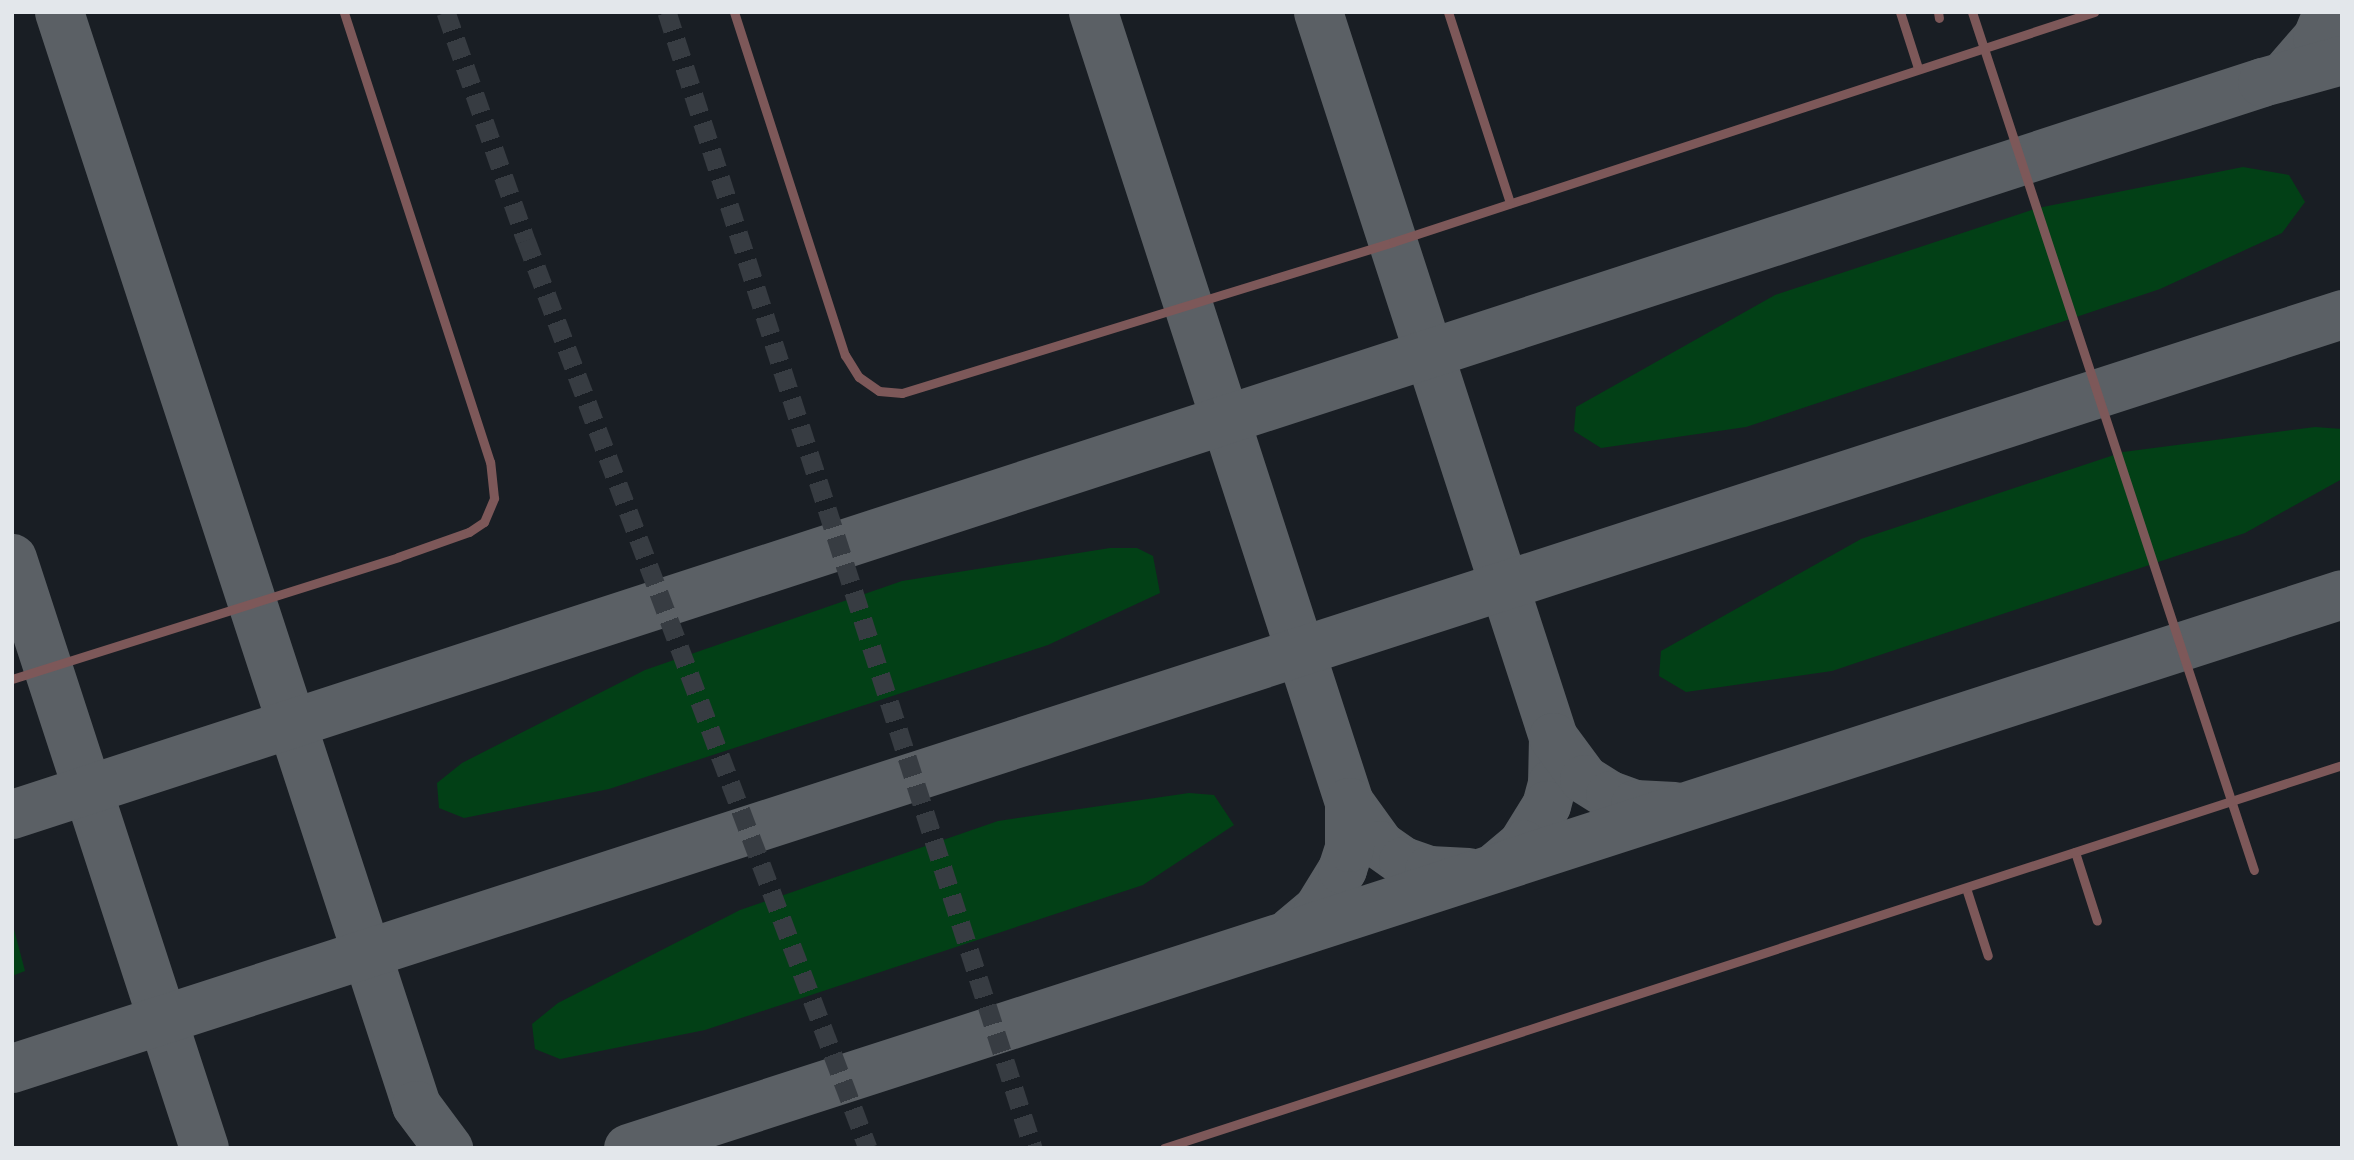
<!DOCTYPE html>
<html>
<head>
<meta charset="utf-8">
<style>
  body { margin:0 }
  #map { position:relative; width:2354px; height:1160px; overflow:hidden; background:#191e24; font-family:Jost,sans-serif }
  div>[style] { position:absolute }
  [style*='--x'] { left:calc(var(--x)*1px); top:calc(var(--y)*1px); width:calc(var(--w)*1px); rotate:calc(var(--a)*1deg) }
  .green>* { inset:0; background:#024016 }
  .taxiway>* { height:49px; margin:-24.5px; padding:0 24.5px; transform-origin:24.5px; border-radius:24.5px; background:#5b6065 }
  .trunk-tunnel>* { height:19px; margin-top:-9.5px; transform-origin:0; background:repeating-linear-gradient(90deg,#373c42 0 19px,transparent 0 29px) }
  .service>* { height:9px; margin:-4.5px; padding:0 4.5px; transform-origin:4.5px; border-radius:4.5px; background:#7d5859 }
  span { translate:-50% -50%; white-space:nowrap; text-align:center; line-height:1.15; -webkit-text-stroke:5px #10151a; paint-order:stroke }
  .frame { position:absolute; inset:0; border:14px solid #e3e7eb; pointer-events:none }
</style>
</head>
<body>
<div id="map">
  <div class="green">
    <div style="clip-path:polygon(2243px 167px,2289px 175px,2305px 202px,2282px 233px,2160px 289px,1746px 427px,1601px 448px,1574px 431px,1576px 407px,1775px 295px,2038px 208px)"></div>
    <div style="clip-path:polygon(2315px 427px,2342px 429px,2342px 479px,2245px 533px,1832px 671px,1686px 692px,1659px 676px,1661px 651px,1861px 539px,2123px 452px)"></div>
    <div style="clip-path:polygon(1110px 548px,1137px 548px,1153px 556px,1160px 593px,1048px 645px,609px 789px,464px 818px,439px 808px,437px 783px,462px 763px,645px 670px,902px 581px)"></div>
    <div style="clip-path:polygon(1189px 793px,1214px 795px,1234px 825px,1143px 885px,705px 1030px,560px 1059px,535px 1049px,532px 1024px,558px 1003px,740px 910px,998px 821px)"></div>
    <div style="clip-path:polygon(12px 922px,25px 971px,12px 976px)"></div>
  </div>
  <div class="taxiway">
    <div style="--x:59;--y:12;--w:1150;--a:71.91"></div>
    <div style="--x:416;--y:1105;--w:54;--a:53.3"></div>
    <div style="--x:1093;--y:12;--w:830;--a:72.05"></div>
    <div style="--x:1349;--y:802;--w:53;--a:54.2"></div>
    <div style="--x:1380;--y:845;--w:28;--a:35"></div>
    <div style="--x:1403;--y:861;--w:28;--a:19"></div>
    <div style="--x:1429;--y:870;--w:39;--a:3"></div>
    <div style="--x:1318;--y:12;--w:762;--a:72.04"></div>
    <div style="--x:1553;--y:737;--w:46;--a:91.2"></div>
    <div style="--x:1552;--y:783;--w:23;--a:105"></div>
    <div style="--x:1546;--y:805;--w:46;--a:121.6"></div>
    <div style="--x:1522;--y:844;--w:35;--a:140"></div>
    <div style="--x:2283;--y:76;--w:52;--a:-48.9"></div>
    <div style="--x:2317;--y:37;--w:27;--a:-68"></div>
    <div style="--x:12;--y:558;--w:620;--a:71.97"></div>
    <div style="--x:1553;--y:737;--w:52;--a:53.6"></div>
    <div style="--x:1584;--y:779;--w:31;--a:32"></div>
    <div style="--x:1610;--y:795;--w:27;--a:20"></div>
    <div style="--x:1635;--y:804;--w:39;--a:3"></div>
    <div style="--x:12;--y:814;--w:2366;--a:-18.02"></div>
    <div style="--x:2262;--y:82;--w:83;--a:-15.4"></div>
    <div style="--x:1291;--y:931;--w:35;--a:-40"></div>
    <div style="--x:1318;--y:908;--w:46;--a:-58.4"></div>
    <div style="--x:1342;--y:869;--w:23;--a:-72"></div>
    <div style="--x:1349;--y:847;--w:45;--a:-90"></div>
    <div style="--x:12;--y:1068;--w:2449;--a:-17.93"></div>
    <div style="--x:628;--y:1148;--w:1801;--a:-17.91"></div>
  </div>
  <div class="trunk-tunnel">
    <div style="--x:446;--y:12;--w:242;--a:70.7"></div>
    <div style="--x:526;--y:240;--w:970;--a:69.36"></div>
    <div style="--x:667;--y:12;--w:1194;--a:72.14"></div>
  </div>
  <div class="service">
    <div style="--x:734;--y:12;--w:361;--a:72.1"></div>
    <div style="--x:845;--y:355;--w:26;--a:58"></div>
    <div style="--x:859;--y:377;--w:24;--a:35"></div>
    <div style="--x:879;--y:391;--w:23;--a:5"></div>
    <div style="--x:902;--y:393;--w:514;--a:-17.09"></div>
    <div style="--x:1393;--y:242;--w:738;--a:-18.16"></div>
    <div style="--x:1448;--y:12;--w:201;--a:72"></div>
    <div style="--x:1900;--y:12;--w:59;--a:72.2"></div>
    <div style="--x:1938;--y:12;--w:6;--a:81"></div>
    <div style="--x:1972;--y:12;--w:903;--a:71.81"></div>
    <div style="--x:12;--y:679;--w:405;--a:-17.5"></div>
    <div style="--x:398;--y:557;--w:75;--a:-19.4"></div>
    <div style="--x:469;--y:532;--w:18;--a:-34"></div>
    <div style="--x:484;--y:522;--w:26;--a:-67"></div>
    <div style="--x:494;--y:498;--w:36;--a:-96"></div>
    <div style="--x:490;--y:462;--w:473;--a:-108"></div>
    <div style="--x:2075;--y:852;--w:72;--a:72.3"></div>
    <div style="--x:1966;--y:888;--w:71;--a:72.1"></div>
    <div style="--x:1164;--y:1148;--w:1239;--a:-18.01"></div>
  </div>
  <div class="frame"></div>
</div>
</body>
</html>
